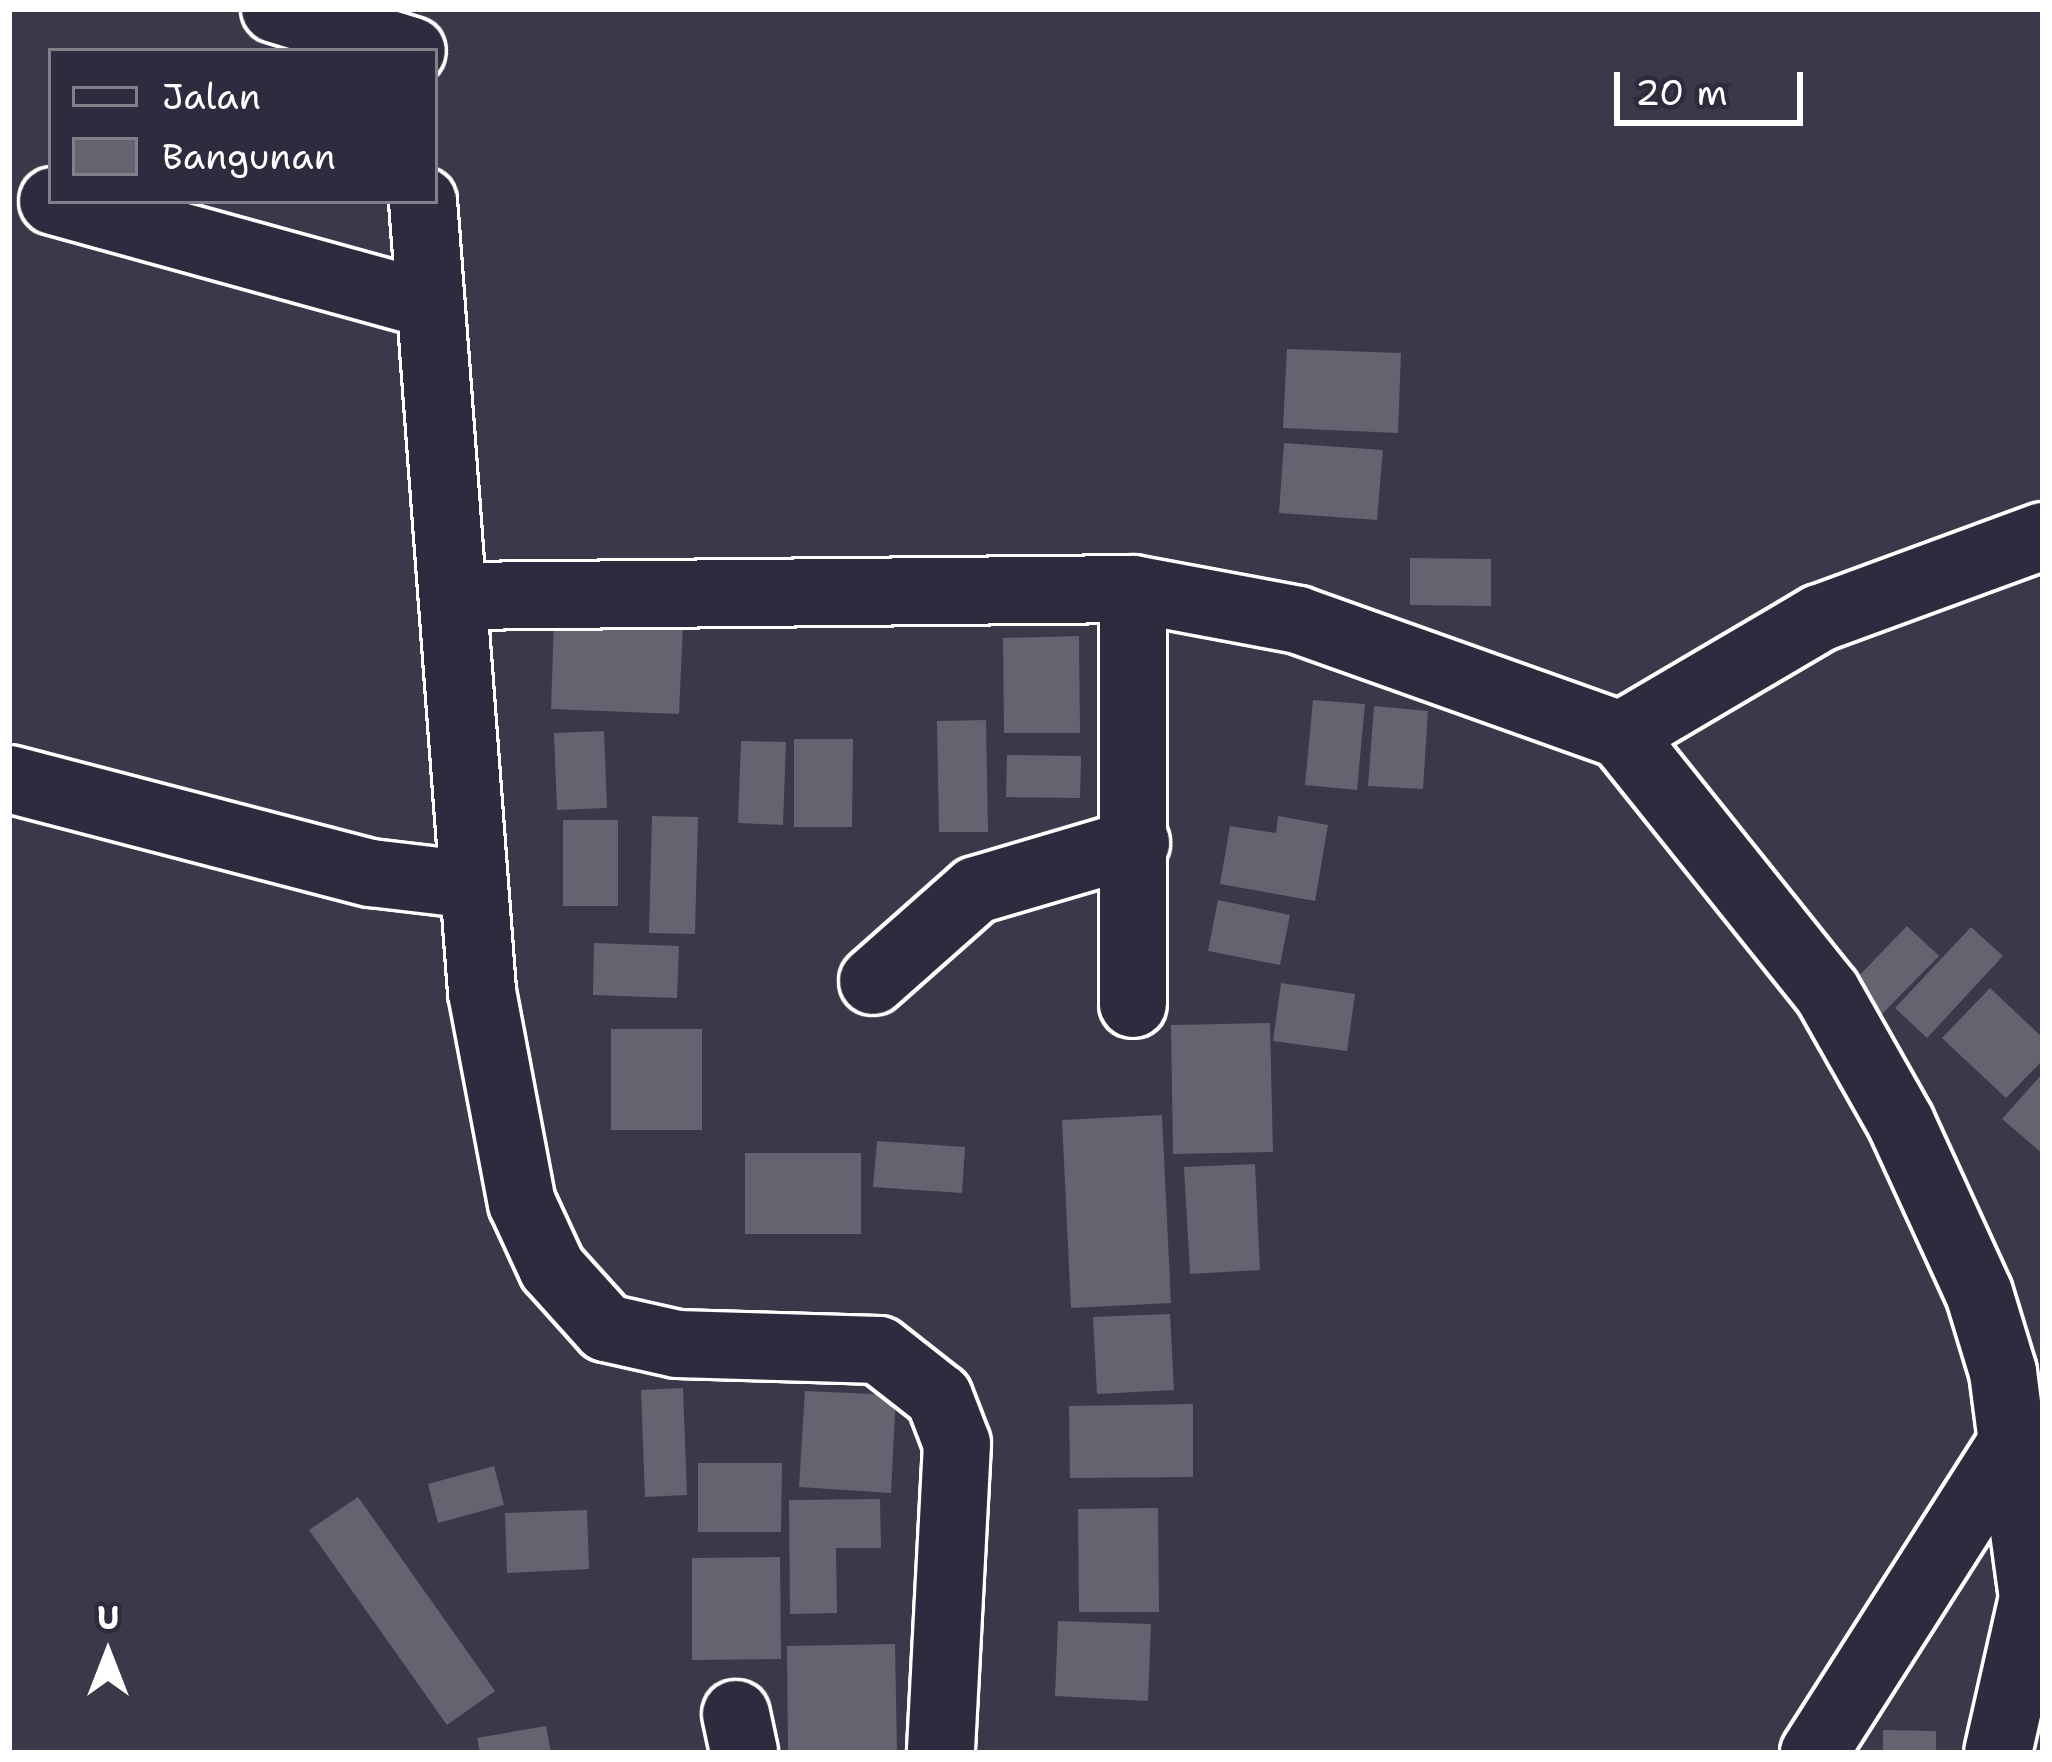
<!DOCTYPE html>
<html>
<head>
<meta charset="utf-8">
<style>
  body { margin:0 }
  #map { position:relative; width:2052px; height:1762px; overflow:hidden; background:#3c3749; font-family:"Shantell Sans",sans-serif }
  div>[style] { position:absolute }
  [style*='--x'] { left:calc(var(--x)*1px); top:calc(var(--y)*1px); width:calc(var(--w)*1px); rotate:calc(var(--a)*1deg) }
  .building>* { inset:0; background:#666270 }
  .roads { filter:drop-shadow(3px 0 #fff) drop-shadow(-3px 0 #fff) drop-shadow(0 3px #fff) drop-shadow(0 -3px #fff) }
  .minor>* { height:66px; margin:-33px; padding:0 33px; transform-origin:33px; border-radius:33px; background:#2f2a3d }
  span { translate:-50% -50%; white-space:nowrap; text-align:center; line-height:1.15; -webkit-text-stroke:9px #2f2a3d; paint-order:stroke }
  .frame { position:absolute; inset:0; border:12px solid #fff; pointer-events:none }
  .legend { position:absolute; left:48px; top:48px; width:390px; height:156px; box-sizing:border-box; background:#2f2a3d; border:3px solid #827f8b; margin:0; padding:15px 21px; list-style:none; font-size:36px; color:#fff }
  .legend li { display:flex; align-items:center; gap:24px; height:60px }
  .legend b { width:60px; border:3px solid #827f8b }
  .north { position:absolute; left:48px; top:1594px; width:120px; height:120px; -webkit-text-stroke:9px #2f2a3d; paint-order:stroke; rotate:0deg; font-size:33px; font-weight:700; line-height:48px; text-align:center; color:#fff }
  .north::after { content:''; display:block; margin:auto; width:42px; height:54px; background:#fff; clip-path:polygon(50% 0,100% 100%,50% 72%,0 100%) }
  .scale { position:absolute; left:1614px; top:72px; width:189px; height:54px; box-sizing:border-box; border:6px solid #fff; border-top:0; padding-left:15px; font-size:36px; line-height:42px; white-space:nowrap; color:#fff; -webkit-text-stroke:9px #2f2a3d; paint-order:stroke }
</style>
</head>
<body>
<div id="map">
  <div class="building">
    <div style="clip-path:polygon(1287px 349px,1401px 353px,1398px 433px,1283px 428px)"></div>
    <div style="clip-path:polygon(1284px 443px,1383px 450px,1377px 520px,1279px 513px)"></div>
    <div style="clip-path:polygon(1410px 558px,1491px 559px,1491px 606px,1410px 605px)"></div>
    <div style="clip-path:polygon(554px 620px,683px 625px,679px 714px,551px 709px)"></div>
    <div style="clip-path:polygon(1079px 636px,1080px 733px,1004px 733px,1003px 638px)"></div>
    <div style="clip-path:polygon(1313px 700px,1365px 704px,1357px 790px,1305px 785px)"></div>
    <div style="clip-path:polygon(1374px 706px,1428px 711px,1423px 789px,1368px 786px)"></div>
    <div style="clip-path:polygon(986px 720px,988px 832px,939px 832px,937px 721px)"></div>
    <div style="clip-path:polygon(604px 731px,607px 808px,557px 810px,554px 733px)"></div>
    <div style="clip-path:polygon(794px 739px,853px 739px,852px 827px,794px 827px)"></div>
    <div style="clip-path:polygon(741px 741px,786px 742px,783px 825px,738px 823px)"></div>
    <div style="clip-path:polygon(1007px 755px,1081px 756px,1080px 798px,1006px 797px)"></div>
    <div style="clip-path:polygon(652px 816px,698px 817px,695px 934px,649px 933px)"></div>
    <div style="clip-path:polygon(1278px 816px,1328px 825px,1315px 901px,1220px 884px,1230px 826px,1276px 833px)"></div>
    <div style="clip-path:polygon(563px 820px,618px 820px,618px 906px,563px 906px)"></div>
    <div style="clip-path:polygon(1218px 900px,1290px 915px,1280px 965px,1208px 951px)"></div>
    <div style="clip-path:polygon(1907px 926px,1939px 956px,1881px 1015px,1850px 985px)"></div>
    <div style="clip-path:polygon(1971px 927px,2003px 956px,1927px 1038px,1895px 1008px)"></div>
    <div style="clip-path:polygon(594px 943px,679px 946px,677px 998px,593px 995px)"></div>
    <div style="clip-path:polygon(1281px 983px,1355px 994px,1347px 1051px,1273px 1041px)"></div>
    <div style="clip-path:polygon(1990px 988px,2043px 1038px,2043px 1060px,2006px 1098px,1942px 1038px)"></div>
    <div style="clip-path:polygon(1270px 1023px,1273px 1152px,1173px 1154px,1171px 1025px)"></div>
    <div style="clip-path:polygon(611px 1029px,702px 1029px,702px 1130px,611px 1130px)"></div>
    <div style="clip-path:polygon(2043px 1073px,2043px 1154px,2002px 1119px)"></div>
    <div style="clip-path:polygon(1162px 1115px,1171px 1303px,1071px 1308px,1062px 1120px)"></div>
    <div style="clip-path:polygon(877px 1141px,965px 1147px,962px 1193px,873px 1187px)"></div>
    <div style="clip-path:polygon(745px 1153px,861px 1153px,861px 1234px,745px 1234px)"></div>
    <div style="clip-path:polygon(1255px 1164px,1260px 1270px,1190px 1274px,1184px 1167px)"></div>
    <div style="clip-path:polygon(1170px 1314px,1174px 1390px,1097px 1394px,1093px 1317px)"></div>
    <div style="clip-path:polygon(683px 1388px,687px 1495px,645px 1497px,641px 1390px)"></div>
    <div style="clip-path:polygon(805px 1391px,896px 1395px,891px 1493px,799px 1487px)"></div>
    <div style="clip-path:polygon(1193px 1404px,1193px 1477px,1070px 1478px,1069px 1406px)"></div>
    <div style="clip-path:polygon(698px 1463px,782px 1463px,781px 1532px,698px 1532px)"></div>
    <div style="clip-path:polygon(494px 1466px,504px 1505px,438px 1523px,428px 1484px)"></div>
    <div style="clip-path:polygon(358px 1497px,495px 1691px,447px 1725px,309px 1530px)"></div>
    <div style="clip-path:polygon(880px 1499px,881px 1548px,836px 1548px,837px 1613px,790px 1614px,789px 1500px)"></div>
    <div style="clip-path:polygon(1158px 1508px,1159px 1612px,1079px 1612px,1078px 1509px)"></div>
    <div style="clip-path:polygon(587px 1510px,589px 1569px,507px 1573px,505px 1513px)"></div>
    <div style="clip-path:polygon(780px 1557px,781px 1659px,692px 1660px,692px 1558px)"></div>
    <div style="clip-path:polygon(1058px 1621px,1151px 1624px,1148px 1701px,1055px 1696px)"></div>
    <div style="clip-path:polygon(895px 1644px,897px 1753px,788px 1753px,787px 1646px)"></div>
    <div style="clip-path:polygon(546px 1726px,551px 1753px,480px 1753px,477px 1738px)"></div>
    <div style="clip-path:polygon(1883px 1730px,1936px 1731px,1936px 1753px,1883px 1753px)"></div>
  </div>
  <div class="roads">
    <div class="minor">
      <div style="--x:275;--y:9;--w:143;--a:17"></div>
      <div style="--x:53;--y:201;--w:391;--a:15.4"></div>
      <div style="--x:423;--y:201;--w:793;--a:85.73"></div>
      <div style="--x:482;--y:992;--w:215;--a:79.3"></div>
      <div style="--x:522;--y:1203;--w:72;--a:65.2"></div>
      <div style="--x:552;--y:1268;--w:81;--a:48"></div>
      <div style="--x:606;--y:1328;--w:73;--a:12.7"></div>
      <div style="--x:677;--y:1344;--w:202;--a:1.7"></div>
      <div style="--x:879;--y:1350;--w:76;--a:38.1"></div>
      <div style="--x:939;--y:1397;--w:50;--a:69"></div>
      <div style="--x:957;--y:1444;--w:309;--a:93"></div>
      <div style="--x:1133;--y:589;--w:415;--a:90"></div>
      <div style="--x:455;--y:596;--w:678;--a:-0.59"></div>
      <div style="--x:1133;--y:589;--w:168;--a:10.6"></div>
      <div style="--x:1298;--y:620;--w:343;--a:19.6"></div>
      <div style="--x:1621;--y:735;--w:231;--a:-30.5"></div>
      <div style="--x:1820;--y:618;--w:238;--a:-20.2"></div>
      <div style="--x:1621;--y:735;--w:329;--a:51.3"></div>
      <div style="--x:1827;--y:992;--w:150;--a:60.5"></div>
      <div style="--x:1901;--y:1123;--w:187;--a:65.4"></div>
      <div style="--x:1979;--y:1293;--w:83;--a:73.1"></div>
      <div style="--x:2003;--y:1372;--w:71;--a:82.7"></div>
      <div style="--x:2012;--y:1442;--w:369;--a:122.5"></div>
      <div style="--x:9;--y:779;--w:374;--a:14.6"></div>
      <div style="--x:371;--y:873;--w:102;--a:6.8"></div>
      <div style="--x:873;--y:981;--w:137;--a:-41.5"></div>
      <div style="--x:976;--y:890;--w:167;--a:-16.4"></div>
      <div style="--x:736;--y:1714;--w:40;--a:78"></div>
      <div style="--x:1998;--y:1753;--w:159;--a:-77.3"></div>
      <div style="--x:2033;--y:1598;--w:157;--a:-97.7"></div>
    </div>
  </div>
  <div class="frame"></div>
  <ul class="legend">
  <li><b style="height:15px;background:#2f2a3d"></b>Jalan</li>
  <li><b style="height:33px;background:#666270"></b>Bangunan</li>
  </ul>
  <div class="north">U</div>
  <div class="scale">20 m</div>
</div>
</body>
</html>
